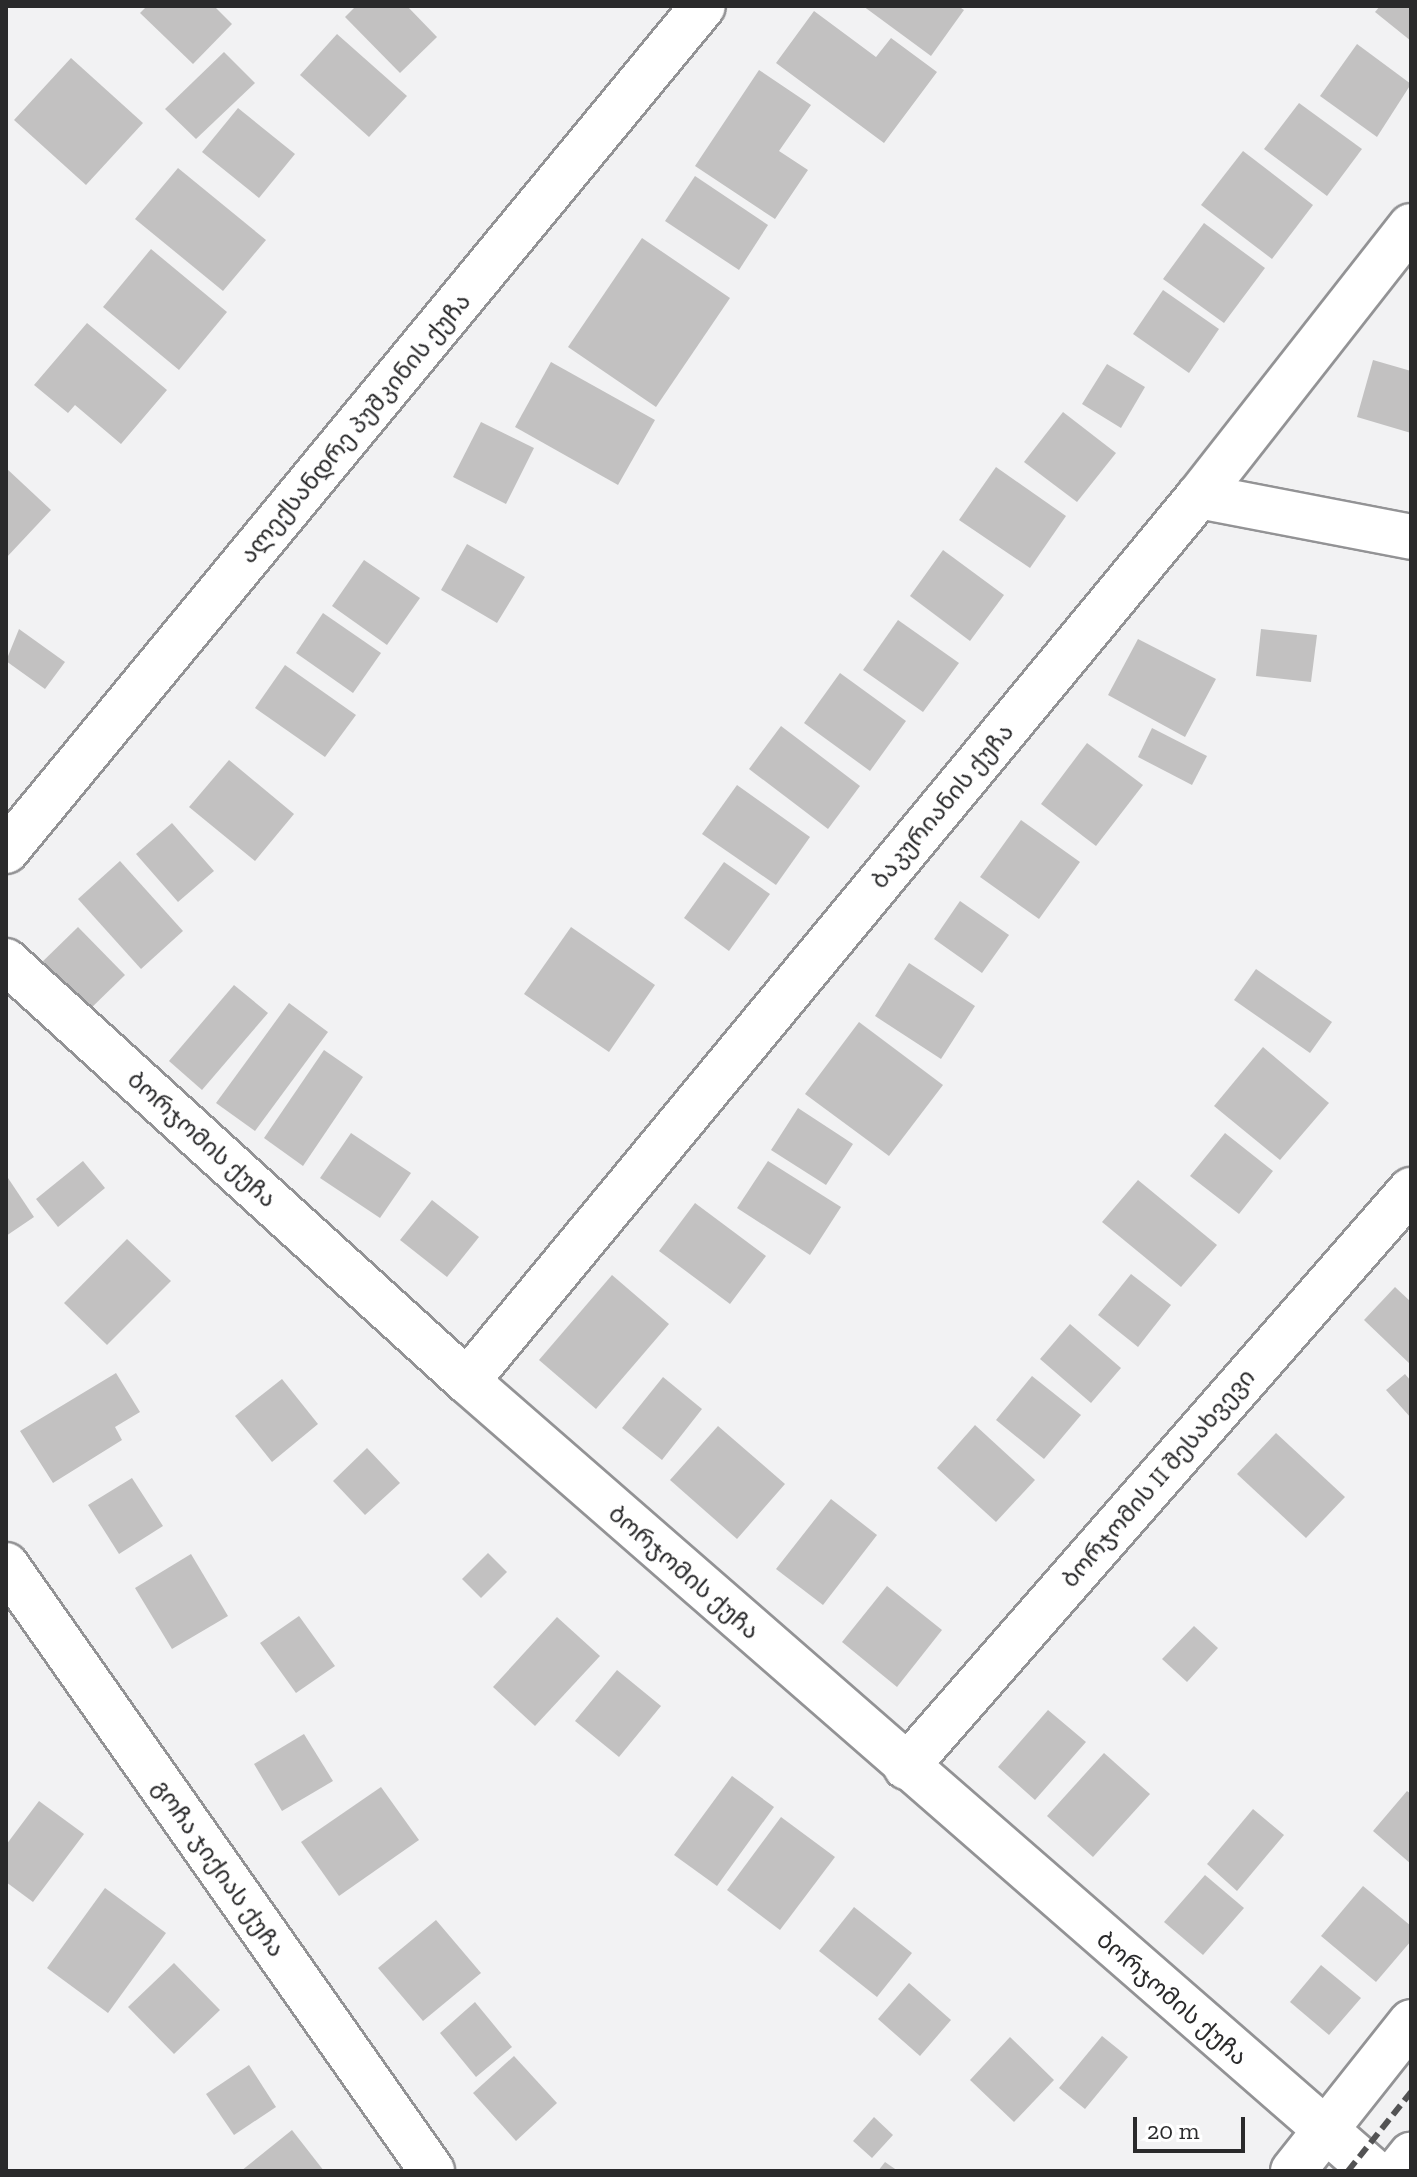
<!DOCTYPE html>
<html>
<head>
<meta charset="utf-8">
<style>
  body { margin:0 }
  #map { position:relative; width:1417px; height:2177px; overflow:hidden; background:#f2f2f3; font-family:"Zilla Slab","Noto Sans Georgian",serif }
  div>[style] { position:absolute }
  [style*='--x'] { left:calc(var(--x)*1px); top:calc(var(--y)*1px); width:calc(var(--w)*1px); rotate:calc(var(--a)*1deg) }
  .building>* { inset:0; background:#c2c1c1 }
  .roads { filter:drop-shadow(2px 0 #939395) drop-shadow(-2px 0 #939395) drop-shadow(0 2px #939395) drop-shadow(0 -2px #939395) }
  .minor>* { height:44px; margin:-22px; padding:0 22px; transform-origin:22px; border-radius:22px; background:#fff }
  .rail>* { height:6px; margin-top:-3px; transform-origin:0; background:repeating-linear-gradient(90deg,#535354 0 12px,transparent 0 18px) }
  span { translate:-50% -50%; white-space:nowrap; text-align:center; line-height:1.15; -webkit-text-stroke:6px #fff; paint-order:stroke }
  .street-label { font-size:24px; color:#2a2a2b }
  .frame { position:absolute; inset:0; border:8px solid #2a2a2b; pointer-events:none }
  .scale { position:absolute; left:1133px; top:2117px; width:112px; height:36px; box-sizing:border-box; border:4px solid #2a2a2b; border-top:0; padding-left:10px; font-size:24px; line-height:28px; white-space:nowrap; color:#2a2a2b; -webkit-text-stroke:6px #fff; paint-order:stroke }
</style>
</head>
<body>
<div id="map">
  <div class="building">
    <div style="clip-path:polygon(147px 6px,214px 6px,232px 24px,193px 64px,140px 13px)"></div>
    <div style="clip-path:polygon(356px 6px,407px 6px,437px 37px,400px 73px,345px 17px)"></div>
    <div style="clip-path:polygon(863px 6px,958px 6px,964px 10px,931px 56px)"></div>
    <div style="clip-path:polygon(1380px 6px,1411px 6px,1411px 41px,1375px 12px)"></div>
    <div style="clip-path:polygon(814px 11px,876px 57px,891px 38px,937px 72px,884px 143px,776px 63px)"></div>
    <div style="clip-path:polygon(337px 34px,407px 96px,369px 137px,300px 75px)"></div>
    <div style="clip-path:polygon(1357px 44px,1411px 84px,1377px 137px,1320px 96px)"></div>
    <div style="clip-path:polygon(224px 52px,255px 83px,196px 139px,165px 109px)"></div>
    <div style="clip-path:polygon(71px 58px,143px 123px,86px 185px,14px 120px)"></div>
    <div style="clip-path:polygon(759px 70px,811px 105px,779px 151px,808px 170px,775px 219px,695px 166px)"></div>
    <div style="clip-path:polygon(1299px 103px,1362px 149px,1327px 196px,1264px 149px)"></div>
    <div style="clip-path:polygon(238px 108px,295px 154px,259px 198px,202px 152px)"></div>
    <div style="clip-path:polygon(1243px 151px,1313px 205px,1272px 259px,1201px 205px)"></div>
    <div style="clip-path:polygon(178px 168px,266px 240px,223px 291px,135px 219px)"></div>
    <div style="clip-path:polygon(695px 176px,768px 225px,739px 270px,665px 221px)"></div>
    <div style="clip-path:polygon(1204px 223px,1265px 268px,1224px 323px,1163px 279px)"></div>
    <div style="clip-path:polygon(642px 238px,730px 298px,656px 407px,568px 347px)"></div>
    <div style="clip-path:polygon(151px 249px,227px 312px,179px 370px,103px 307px)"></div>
    <div style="clip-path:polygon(1163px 290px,1219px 329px,1189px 373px,1133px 334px)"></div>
    <div style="clip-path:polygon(87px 323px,167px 390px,121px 444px,75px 405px,68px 413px,34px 385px)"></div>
    <div style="clip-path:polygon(1373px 360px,1411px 371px,1411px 433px,1357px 417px)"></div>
    <div style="clip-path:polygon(551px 362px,655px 420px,618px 485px,515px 427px)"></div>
    <div style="clip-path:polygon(1107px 364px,1145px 387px,1121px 428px,1082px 404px)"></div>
    <div style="clip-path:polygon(1063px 412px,1116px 453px,1077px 502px,1024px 462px)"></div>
    <div style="clip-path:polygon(481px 422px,534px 448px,506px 504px,453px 477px)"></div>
    <div style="clip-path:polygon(996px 467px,1066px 516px,1030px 568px,959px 520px)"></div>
    <div style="clip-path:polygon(6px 468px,51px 510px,6px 558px)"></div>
    <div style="clip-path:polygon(467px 544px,525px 577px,497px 623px,441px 590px)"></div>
    <div style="clip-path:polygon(943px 550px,1004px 595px,970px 641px,910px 596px)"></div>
    <div style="clip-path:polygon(364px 560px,420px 598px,387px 645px,332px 606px)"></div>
    <div style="clip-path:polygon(323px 613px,381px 653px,353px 693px,296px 653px)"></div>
    <div style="clip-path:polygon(898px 620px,959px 663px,923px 712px,863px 670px)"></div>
    <div style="clip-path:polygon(19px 629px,65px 662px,45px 689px,6px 661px)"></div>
    <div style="clip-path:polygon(1261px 629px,1317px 635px,1311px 682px,1256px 676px)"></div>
    <div style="clip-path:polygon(1138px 639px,1216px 679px,1185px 737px,1108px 695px)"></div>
    <div style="clip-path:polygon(285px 665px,356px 715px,325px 757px,255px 708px)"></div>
    <div style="clip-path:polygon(840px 673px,906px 721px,870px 771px,804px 723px)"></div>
    <div style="clip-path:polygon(781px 726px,860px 786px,828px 829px,749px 769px)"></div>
    <div style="clip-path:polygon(1152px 728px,1207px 756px,1192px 785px,1138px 757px)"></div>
    <div style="clip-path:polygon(1087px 743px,1143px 785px,1096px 846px,1041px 804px)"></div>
    <div style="clip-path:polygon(229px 760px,294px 814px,255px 861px,189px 807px)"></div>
    <div style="clip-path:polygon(737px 785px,810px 837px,776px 885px,702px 834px)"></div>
    <div style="clip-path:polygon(1021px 820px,1080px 862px,1039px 919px,980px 877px)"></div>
    <div style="clip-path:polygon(172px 823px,214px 871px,178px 902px,136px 854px)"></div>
    <div style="clip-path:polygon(120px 861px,183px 931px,141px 969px,78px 899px)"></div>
    <div style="clip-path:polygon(724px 862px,770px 894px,729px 951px,684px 918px)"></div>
    <div style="clip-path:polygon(960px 901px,1009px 935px,982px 973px,934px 939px)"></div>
    <div style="clip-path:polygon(78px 927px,125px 975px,84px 1015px,37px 967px)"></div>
    <div style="clip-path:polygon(571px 927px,655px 985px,609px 1052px,524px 994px)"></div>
    <div style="clip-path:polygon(909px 963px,975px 1006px,941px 1059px,875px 1016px)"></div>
    <div style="clip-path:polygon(1256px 969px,1332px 1022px,1310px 1053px,1234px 1000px)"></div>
    <div style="clip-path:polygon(234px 985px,268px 1013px,202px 1090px,169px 1061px)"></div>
    <div style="clip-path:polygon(289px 1003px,328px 1032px,255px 1131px,216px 1103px)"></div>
    <div style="clip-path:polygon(859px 1022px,943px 1085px,889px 1156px,805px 1094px)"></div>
    <div style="clip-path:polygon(1263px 1047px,1329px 1103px,1280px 1160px,1214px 1106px)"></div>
    <div style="clip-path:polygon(324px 1050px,363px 1077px,303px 1166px,264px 1138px)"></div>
    <div style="clip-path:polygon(798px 1108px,853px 1144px,826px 1185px,771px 1150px)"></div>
    <div style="clip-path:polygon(351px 1133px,411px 1173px,380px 1218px,320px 1178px)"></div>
    <div style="clip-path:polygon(1225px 1133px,1273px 1171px,1239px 1214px,1190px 1176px)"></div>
    <div style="clip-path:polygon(83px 1161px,105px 1188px,58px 1227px,36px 1199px)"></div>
    <div style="clip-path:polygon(768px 1161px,841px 1207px,810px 1255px,737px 1208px)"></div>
    <div style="clip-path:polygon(6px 1175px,34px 1217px,6px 1236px)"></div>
    <div style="clip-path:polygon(1138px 1180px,1217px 1245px,1181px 1287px,1102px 1222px)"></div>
    <div style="clip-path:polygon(432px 1200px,479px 1237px,447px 1277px,400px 1240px)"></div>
    <div style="clip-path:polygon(695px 1203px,766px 1256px,730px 1304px,659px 1251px)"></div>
    <div style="clip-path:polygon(127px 1239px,171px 1281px,107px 1345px,64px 1303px)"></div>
    <div style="clip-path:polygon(1131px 1274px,1171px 1305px,1138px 1347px,1098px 1315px)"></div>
    <div style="clip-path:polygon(612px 1275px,669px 1324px,596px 1409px,539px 1360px)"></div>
    <div style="clip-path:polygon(1395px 1287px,1411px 1302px,1411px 1365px,1364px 1320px)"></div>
    <div style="clip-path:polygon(1070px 1324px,1121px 1368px,1091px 1403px,1040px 1359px)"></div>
    <div style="clip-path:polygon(116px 1373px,140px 1412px,115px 1427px,122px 1440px,53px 1483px,20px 1431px)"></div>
    <div style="clip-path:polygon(1405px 1374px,1411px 1381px,1411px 1418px,1386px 1390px)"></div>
    <div style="clip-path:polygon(1032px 1376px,1081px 1415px,1044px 1459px,996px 1420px)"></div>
    <div style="clip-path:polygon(663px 1377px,702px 1409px,662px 1460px,622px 1428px)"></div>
    <div style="clip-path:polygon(282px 1379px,318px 1424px,272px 1462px,235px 1416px)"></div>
    <div style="clip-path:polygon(975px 1425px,1035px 1480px,996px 1522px,937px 1468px)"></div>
    <div style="clip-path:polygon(718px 1426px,785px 1484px,737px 1539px,670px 1480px)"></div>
    <div style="clip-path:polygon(1276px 1433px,1345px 1497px,1306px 1538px,1237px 1474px)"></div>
    <div style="clip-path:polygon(367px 1448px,400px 1483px,365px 1515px,333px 1481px)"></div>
    <div style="clip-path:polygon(132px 1478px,163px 1526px,119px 1554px,88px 1505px)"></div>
    <div style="clip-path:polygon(831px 1499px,877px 1535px,823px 1605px,776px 1569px)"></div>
    <div style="clip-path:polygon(488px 1553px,507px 1572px,481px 1598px,462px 1579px)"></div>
    <div style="clip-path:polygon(191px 1554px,228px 1616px,172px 1649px,135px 1588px)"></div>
    <div style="clip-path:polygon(887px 1586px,942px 1630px,897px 1687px,842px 1642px)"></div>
    <div style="clip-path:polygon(299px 1616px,335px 1666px,296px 1693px,260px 1643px)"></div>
    <div style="clip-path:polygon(557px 1617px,600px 1656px,535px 1726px,493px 1687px)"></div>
    <div style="clip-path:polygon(1194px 1626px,1218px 1648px,1187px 1682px,1162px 1659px)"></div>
    <div style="clip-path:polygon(617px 1670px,661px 1706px,619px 1757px,575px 1721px)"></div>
    <div style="clip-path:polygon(1048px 1710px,1086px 1742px,1035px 1800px,998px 1767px)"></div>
    <div style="clip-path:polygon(304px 1734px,333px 1781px,282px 1811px,254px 1764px)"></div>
    <div style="clip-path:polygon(1104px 1753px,1150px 1794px,1093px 1857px,1047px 1816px)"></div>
    <div style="clip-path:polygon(732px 1776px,774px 1807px,717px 1886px,674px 1855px)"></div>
    <div style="clip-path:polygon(381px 1787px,419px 1840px,339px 1896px,301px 1842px)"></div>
    <div style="clip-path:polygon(1407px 1791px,1411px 1794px,1411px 1864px,1373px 1831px)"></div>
    <div style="clip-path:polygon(39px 1801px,84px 1834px,33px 1902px,6px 1882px,6px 1845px)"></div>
    <div style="clip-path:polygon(1253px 1809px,1284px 1835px,1237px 1891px,1207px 1864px)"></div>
    <div style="clip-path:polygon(781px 1817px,835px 1857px,780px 1930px,727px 1890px)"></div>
    <div style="clip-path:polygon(1205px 1875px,1244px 1908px,1203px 1955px,1164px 1922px)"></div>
    <div style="clip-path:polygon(1363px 1886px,1411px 1926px,1411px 1941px,1376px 1982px,1321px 1936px)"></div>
    <div style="clip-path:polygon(105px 1888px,166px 1933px,108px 2013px,47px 1968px)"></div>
    <div style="clip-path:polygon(854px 1907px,912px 1953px,877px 1997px,819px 1951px)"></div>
    <div style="clip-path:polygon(436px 1920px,481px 1973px,423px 2021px,378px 1968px)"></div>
    <div style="clip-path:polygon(174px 1963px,220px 2010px,174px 2054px,128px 2007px)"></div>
    <div style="clip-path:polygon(1321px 1965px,1361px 1998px,1329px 2035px,1290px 2002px)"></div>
    <div style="clip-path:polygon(909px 1983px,951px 2020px,920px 2056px,878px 2019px)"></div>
    <div style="clip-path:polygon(475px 2002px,512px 2047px,476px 2077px,440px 2033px)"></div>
    <div style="clip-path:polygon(1102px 2036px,1128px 2057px,1085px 2109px,1059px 2088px)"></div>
    <div style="clip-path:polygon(1010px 2037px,1054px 2080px,1014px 2122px,970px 2080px)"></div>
    <div style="clip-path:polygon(514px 2056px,557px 2103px,516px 2141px,473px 2093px)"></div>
    <div style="clip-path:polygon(249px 2065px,276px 2107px,234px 2135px,206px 2094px)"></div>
    <div style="clip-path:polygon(874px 2117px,893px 2135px,872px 2158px,853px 2141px)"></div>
    <div style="clip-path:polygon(292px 2130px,324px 2171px,241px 2171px)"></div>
    <div style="clip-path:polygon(885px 2162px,898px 2171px,878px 2171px)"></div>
  </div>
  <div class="roads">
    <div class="minor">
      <div style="--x:1199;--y:496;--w:216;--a:10.9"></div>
      <div style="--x:6;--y:851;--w:1095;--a:-50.48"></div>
      <div style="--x:6;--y:961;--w:624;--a:42.34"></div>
      <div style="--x:467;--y:1381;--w:1202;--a:41.09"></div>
      <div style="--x:467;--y:1381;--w:1148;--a:-50.41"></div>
      <div style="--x:1199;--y:496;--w:343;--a:-51.9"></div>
      <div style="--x:6;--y:1565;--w:741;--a:54.89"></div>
      <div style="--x:906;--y:1767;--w:767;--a:-48.81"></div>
      <div style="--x:1293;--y:2171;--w:190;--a:-51.6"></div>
      <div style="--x:1398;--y:2171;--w:21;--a:-51"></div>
    </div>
  </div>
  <div class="rail">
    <div style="--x:1348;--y:2171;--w:101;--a:-51.4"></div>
  </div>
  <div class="street-label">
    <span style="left:355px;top:428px;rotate:-50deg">ალექსანდრე პუშკინის ქუჩა</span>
    <span style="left:942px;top:806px;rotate:-50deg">ბაკურიანის ქუჩა</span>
    <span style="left:202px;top:1139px;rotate:42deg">ბორჯომის ქუჩა</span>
    <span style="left:1158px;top:1478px;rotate:-49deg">ბორჯომის II შესახვევი</span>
    <span style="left:684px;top:1572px;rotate:41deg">ბორჯომის ქუჩა</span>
    <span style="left:219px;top:1868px;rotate:55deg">გოჩა ჯიქიას ქუჩა</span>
    <span style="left:1172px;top:1998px;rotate:41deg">ბორჯომის ქუჩა</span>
  </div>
  <div class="frame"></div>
  <div class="scale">20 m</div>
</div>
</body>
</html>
